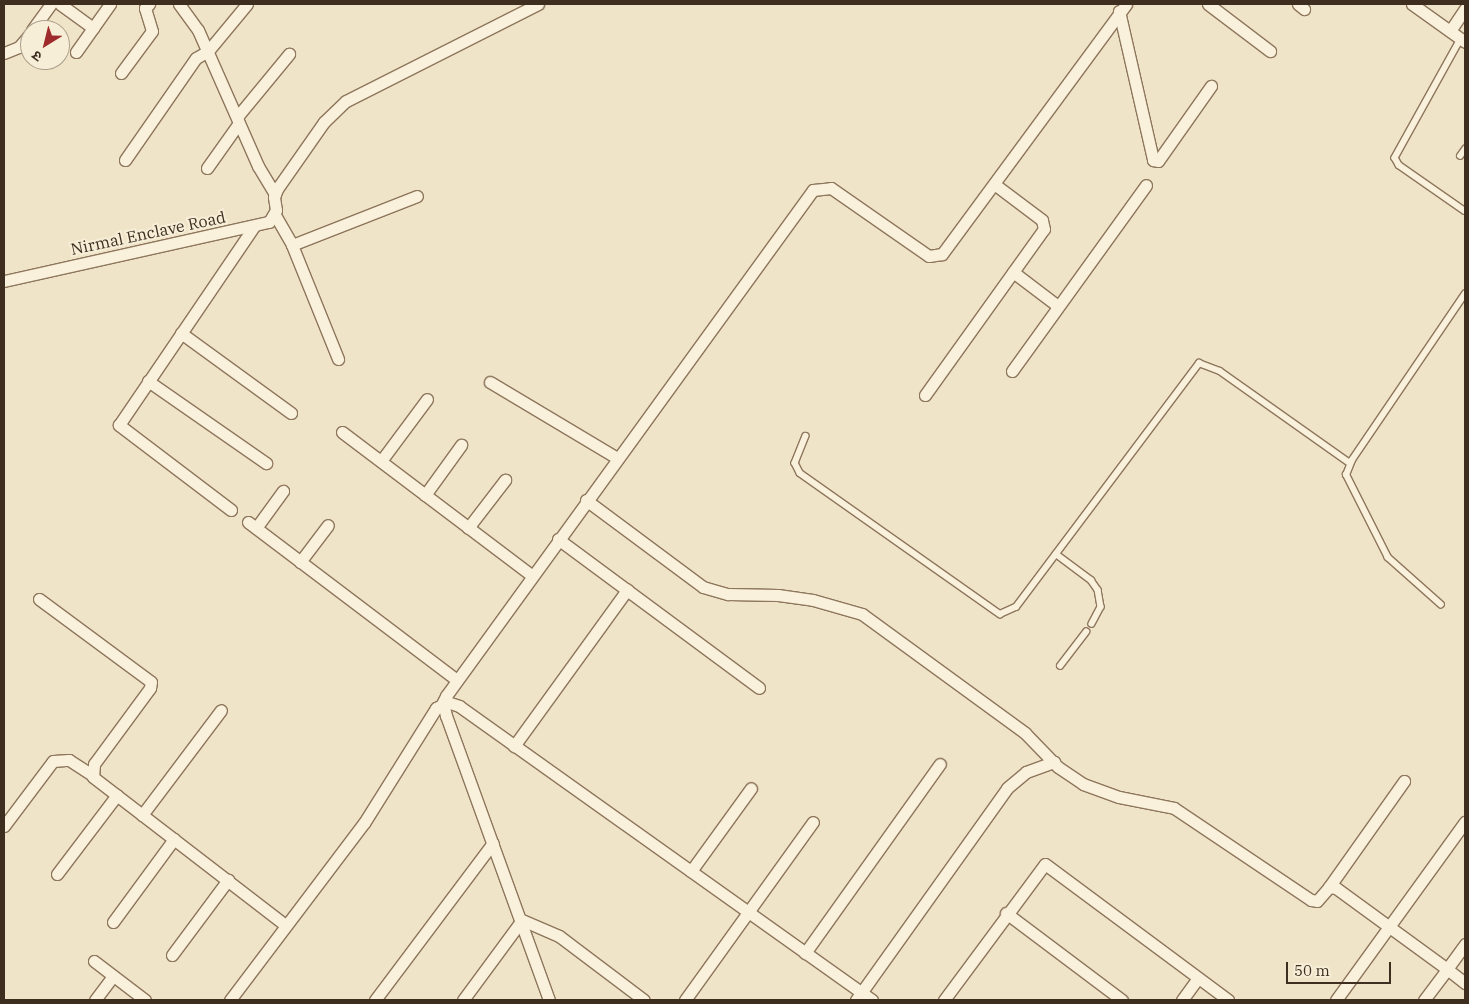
<!DOCTYPE html>
<html>
<head>
<meta charset="utf-8">
<style>
  body { margin:0 }
  #map { position:relative; width:1469px; height:1004px; overflow:hidden; background:#f0e4c8; font-family:"IBM Plex Serif","Noto Sans Devanagari",serif }
  div>[style] { position:absolute }
  [style*='--x'] { left:calc(var(--x)*1px); top:calc(var(--y)*1px); width:calc(var(--w)*1px); rotate:calc(var(--a)*1deg) }
  .roads { filter:drop-shadow(1px 0 #8d765c) drop-shadow(-1px 0 #8d765c) drop-shadow(0 1px #8d765c) drop-shadow(0 -1px #8d765c) }
  .service>* { height:5.5px; margin:-2.75px; padding:0 2.75px; transform-origin:2.75px; border-radius:2.75px; background:#faf1dc }
  .minor>* { height:11px; margin:-5.5px; padding:0 5.5px; transform-origin:5.5px; border-radius:5.5px; background:#faf1dc }
  span { translate:-50% -50%; white-space:nowrap; text-align:center; line-height:1.15; -webkit-text-stroke:4px #f7eed8; paint-order:stroke }
  .street-label { font-size:16px; color:#3d2e20 }
  .frame { position:absolute; inset:0; border:5px solid #3d2e20; pointer-events:none }
  .north { position:absolute; left:20px; top:20px; width:50px; height:50px; box-sizing:border-box; background:#f7eed8; border:1px solid #ada18e; border-radius:50%; rotate:216deg; font-size:14px; font-weight:700; line-height:20px; text-align:center; color:#3d2e20 }
  .north::after { content:''; display:block; margin:auto; width:18px; height:22px; background:#9e2a2b; clip-path:polygon(50% 0,100% 100%,50% 72%,0 100%) }
  .scale { position:absolute; left:1286px; top:962px; width:105px; height:22px; box-sizing:border-box; border:2px solid #3d2e20; border-top:0; padding-left:6px; font-size:15px; line-height:18px; white-space:nowrap; color:#3d2e20; -webkit-text-stroke:4px #f7eed8; paint-order:stroke }
</style>
</head>
<body>
<div id="map">
  <div class="roads">
    <div class="service">
      <div style="--x:1461;--y:39;--w:136;--a:119"></div>
      <div style="--x:1395;--y:158;--w:8;--a:60"></div>
      <div style="--x:1399;--y:165;--w:80;--a:34.9"></div>
      <div style="--x:1460;--y:156;--w:9;--a:-54"></div>
      <div style="--x:806;--y:436;--w:29;--a:112"></div>
      <div style="--x:795;--y:463;--w:11;--a:63"></div>
      <div style="--x:800;--y:473;--w:245;--a:35.2"></div>
      <div style="--x:1000;--y:614;--w:17;--a:-24"></div>
      <div style="--x:1016;--y:607;--w:305;--a:-53.1"></div>
      <div style="--x:1199;--y:363;--w:22;--a:21"></div>
      <div style="--x:1220;--y:371;--w:159;--a:35.3"></div>
      <div style="--x:1056;--y:554;--w:44;--a:36.6"></div>
      <div style="--x:1091;--y:580;--w:12;--a:55"></div>
      <div style="--x:1098;--y:590;--w:17;--a:80"></div>
      <div style="--x:1101;--y:607;--w:19;--a:118"></div>
      <div style="--x:1441;--y:605;--w:71;--a:-138.4"></div>
      <div style="--x:1388;--y:558;--w:93;--a:-116.8"></div>
      <div style="--x:1346;--y:475;--w:16;--a:-68"></div>
      <div style="--x:1352;--y:460;--w:201;--a:-55.8"></div>
      <div style="--x:1060;--y:666;--w:43;--a:-52.6"></div>
    </div>
    <div class="minor">
      <div style="--x:60;--y:4;--w:41;--a:36"></div>
      <div style="--x:179;--y:4;--w:32;--a:54"></div>
      <div style="--x:198;--y:30;--w:149;--a:66.2"></div>
      <div style="--x:258;--y:166;--w:33;--a:59"></div>
      <div style="--x:1208;--y:4;--w:78;--a:37.2"></div>
      <div style="--x:1298;--y:4;--w:8;--a:40"></div>
      <div style="--x:1412;--y:4;--w:65;--a:35.6"></div>
      <div style="--x:1119;--y:11;--w:153;--a:77.1"></div>
      <div style="--x:1153;--y:160;--w:5;--a:11"></div>
      <div style="--x:1158;--y:161;--w:92;--a:-54.8"></div>
      <div style="--x:32;--y:30;--w:32;--a:-54"></div>
      <div style="--x:1450;--y:31;--w:27;--a:-56"></div>
      <div style="--x:76;--y:52;--w:59;--a:-54.7"></div>
      <div style="--x:4;--y:53;--w:16;--a:-22"></div>
      <div style="--x:19;--y:47;--w:17;--a:-50"></div>
      <div style="--x:121;--y:73;--w:52;--a:-53.6"></div>
      <div style="--x:152;--y:31;--w:24;--a:-107"></div>
      <div style="--x:145;--y:8;--w:6;--a:-45"></div>
      <div style="--x:237;--y:117;--w:82;--a:-50.5"></div>
      <div style="--x:125;--y:160;--w:124;--a:-55.2"></div>
      <div style="--x:196;--y:58;--w:14;--a:-30"></div>
      <div style="--x:208;--y:51;--w:61;--a:-50.3"></div>
      <div style="--x:207;--y:168;--w:55;--a:-54.6"></div>
      <div style="--x:275;--y:215;--w:34;--a:60"></div>
      <div style="--x:292;--y:245;--w:123;--a:68"></div>
      <div style="--x:292;--y:245;--w:134;--a:-21.4"></div>
      <div style="--x:1013;--y:272;--w:56;--a:37.1"></div>
      <div style="--x:4;--y:281;--w:271;--a:-12.6"></div>
      <div style="--x:269;--y:222;--w:14;--a:-60"></div>
      <div style="--x:276;--y:210;--w:13;--a:-99"></div>
      <div style="--x:274;--y:197;--w:9;--a:-69"></div>
      <div style="--x:277;--y:189;--w:82;--a:-55"></div>
      <div style="--x:324;--y:122;--w:30;--a:-44"></div>
      <div style="--x:346;--y:101;--w:215;--a:-26.8"></div>
      <div style="--x:181;--y:333;--w:136;--a:36"></div>
      <div style="--x:1012;--y:371;--w:229;--a:-54.2"></div>
      <div style="--x:148;--y:381;--w:144;--a:34.8"></div>
      <div style="--x:490;--y:382;--w:148;--a:30.9"></div>
      <div style="--x:925;--y:395;--w:204;--a:-54.4"></div>
      <div style="--x:1044;--y:229;--w:9;--a:-103"></div>
      <div style="--x:1042;--y:220;--w:60;--a:-143.1"></div>
      <div style="--x:342;--y:432;--w:237;--a:37.1"></div>
      <div style="--x:381;--y:461;--w:77;--a:-53.4"></div>
      <div style="--x:425;--y:495;--w:62;--a:-54.2"></div>
      <div style="--x:586;--y:500;--w:146;--a:36.6"></div>
      <div style="--x:703;--y:587;--w:26;--a:16"></div>
      <div style="--x:728;--y:594;--w:50;--a:1.1"></div>
      <div style="--x:778;--y:595;--w:35;--a:8"></div>
      <div style="--x:813;--y:600;--w:51;--a:15.9"></div>
      <div style="--x:862;--y:614;--w:202;--a:36.1"></div>
      <div style="--x:1025;--y:733;--w:47;--a:45.9"></div>
      <div style="--x:1058;--y:767;--w:30;--a:34"></div>
      <div style="--x:1083;--y:784;--w:38;--a:20"></div>
      <div style="--x:1119;--y:797;--w:56;--a:11.3"></div>
      <div style="--x:1174;--y:808;--w:165;--a:33.9"></div>
      <div style="--x:1311;--y:900;--w:6;--a:9"></div>
      <div style="--x:1317;--y:901;--w:18;--a:-49"></div>
      <div style="--x:1329;--y:887;--w:7;--a:8"></div>
      <div style="--x:1336;--y:888;--w:137;--a:36.1"></div>
      <div style="--x:1447;--y:969;--w:31;--a:-54"></div>
      <div style="--x:231;--y:510;--w:141;--a:-142.8"></div>
      <div style="--x:119;--y:425;--w:240;--a:-55.8"></div>
      <div style="--x:248;--y:522;--w:262;--a:37.1"></div>
      <div style="--x:256;--y:528;--w:46;--a:-53.9"></div>
      <div style="--x:468;--y:528;--w:61;--a:-52.4"></div>
      <div style="--x:558;--y:539;--w:250;--a:36.5"></div>
      <div style="--x:300;--y:562;--w:46;--a:-52.9"></div>
      <div style="--x:39;--y:599;--w:139;--a:36.5"></div>
      <div style="--x:151;--y:682;--w:6;--a:99"></div>
      <div style="--x:150;--y:688;--w:94;--a:126.4"></div>
      <div style="--x:94;--y:764;--w:13;--a:94"></div>
      <div style="--x:93;--y:777;--w:242;--a:37.6"></div>
      <div style="--x:514;--y:746;--w:193;--a:-54.1"></div>
      <div style="--x:142;--y:815;--w:131;--a:-53"></div>
      <div style="--x:4;--y:826;--w:81;--a:-53"></div>
      <div style="--x:53;--y:761;--w:16;--a:-4"></div>
      <div style="--x:69;--y:760;--w:27;--a:33"></div>
      <div style="--x:691;--y:871;--w:102;--a:-54.1"></div>
      <div style="--x:57;--y:874;--w:99;--a:-52.8"></div>
      <div style="--x:1329;--y:887;--w:130;--a:-54.7"></div>
      <div style="--x:1006;--y:913;--w:145;--a:36.9"></div>
      <div style="--x:113;--y:922;--w:103;--a:-53.7"></div>
      <div style="--x:805;--y:953;--w:232;--a:-54.5"></div>
      <div style="--x:172;--y:955;--w:94;--a:-53.3"></div>
      <div style="--x:94;--y:961;--w:64;--a:37.4"></div>
      <div style="--x:95;--y:1000;--w:30;--a:-53"></div>
      <div style="--x:230;--y:1000;--w:222;--a:-52.9"></div>
      <div style="--x:364;--y:823;--w:136;--a:-57.9"></div>
      <div style="--x:436;--y:708;--w:13;--a:-29"></div>
      <div style="--x:447;--y:702;--w:13;--a:18"></div>
      <div style="--x:459;--y:706;--w:507;--a:35.45"></div>
      <div style="--x:375;--y:1000;--w:196;--a:-53.1"></div>
      <div style="--x:463;--y:1000;--w:99;--a:-53.6"></div>
      <div style="--x:522;--y:920;--w:40;--a:23.4"></div>
      <div style="--x:559;--y:936;--w:106;--a:37"></div>
      <div style="--x:549;--y:1000;--w:302;--a:-109.9"></div>
      <div style="--x:446;--y:716;--w:14;--a:-102"></div>
      <div style="--x:443;--y:702;--w:7;--a:-63"></div>
      <div style="--x:446;--y:696;--w:625;--a:-54.05"></div>
      <div style="--x:813;--y:190;--w:18;--a:-6"></div>
      <div style="--x:831;--y:188;--w:119;--a:34.8"></div>
      <div style="--x:929;--y:256;--w:13;--a:-9"></div>
      <div style="--x:942;--y:254;--w:310;--a:-53.6"></div>
      <div style="--x:685;--y:1000;--w:219;--a:-54.3"></div>
      <div style="--x:856;--y:1000;--w:260;--a:-54.5"></div>
      <div style="--x:1007;--y:788;--w:25;--a:-40"></div>
      <div style="--x:1026;--y:772;--w:30;--a:-20"></div>
      <div style="--x:944;--y:1000;--w:169;--a:-53.4"></div>
      <div style="--x:1045;--y:864;--w:228;--a:36.6"></div>
      <div style="--x:1182;--y:1000;--w:26;--a:-54"></div>
      <div style="--x:1336;--y:1000;--w:220;--a:-54.1"></div>
      <div style="--x:1424;--y:1000;--w:39;--a:-53"></div>
      <div style="--x:1447;--y:969;--w:23;--a:38"></div>
    </div>
  </div>
  <div class="street-label">
    <span style="left:148px;top:233px;rotate:-12deg">Nirmal Enclave Road</span>
  </div>
  <div class="frame"></div>
  <div class="north">उ</div>
  <div class="scale">50 m</div>
</div>
</body>
</html>
